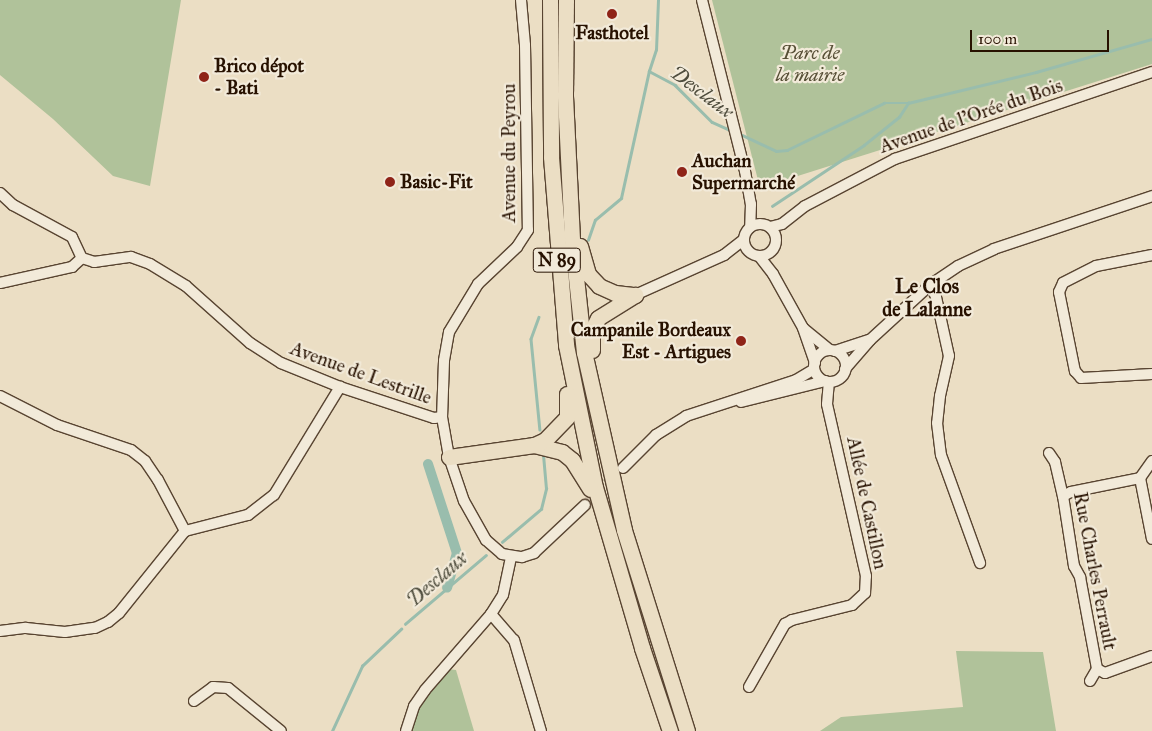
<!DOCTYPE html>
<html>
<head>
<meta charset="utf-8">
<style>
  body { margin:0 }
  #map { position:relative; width:1152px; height:731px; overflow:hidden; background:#ebdec4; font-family:"IM FELL Great Primer",serif }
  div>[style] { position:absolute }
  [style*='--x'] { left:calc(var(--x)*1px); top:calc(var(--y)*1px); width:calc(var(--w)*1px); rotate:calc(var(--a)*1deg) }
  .green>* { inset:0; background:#b0c29a }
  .stream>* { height:2.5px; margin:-1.25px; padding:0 1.25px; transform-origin:1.25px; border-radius:1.25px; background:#99bdad }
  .canal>* { height:10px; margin:-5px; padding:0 5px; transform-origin:5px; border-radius:5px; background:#99bdad }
  .minor-tunnel>* { height:10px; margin-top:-5px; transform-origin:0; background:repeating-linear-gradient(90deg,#cebfa7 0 10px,transparent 0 15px) }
  .roads { filter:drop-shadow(1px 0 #584431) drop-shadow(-1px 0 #584431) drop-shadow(0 1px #584431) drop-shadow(0 -1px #584431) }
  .minor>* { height:10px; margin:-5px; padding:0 5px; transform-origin:5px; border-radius:5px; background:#f2ead9 }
  .minor>.ring { margin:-5px; padding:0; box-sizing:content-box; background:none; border:10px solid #f2ead9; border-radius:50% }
  .highway>* { height:15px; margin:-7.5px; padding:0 7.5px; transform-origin:7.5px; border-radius:7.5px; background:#ebdec4 }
  .dots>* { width:14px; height:14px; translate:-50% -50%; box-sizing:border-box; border:2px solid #f2ead9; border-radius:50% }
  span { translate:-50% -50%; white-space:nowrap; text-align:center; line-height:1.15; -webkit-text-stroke:4.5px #f2ead9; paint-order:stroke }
  .shield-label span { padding:1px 4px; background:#f2ead9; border:1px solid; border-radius:4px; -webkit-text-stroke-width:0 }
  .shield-label { font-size:18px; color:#271100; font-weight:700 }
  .poi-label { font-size:19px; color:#271100; font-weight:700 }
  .left { translate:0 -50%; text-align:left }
  .right { translate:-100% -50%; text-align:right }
  .park-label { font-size:19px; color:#574f36; font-style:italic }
  .street-label { font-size:19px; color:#271100 }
  .water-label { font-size:20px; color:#4f4d3d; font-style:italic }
  .neighbourhood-label { font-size:20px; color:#271100; font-weight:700 }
  .scale { position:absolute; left:970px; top:30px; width:139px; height:22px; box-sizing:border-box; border:2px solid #271100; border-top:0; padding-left:6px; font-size:15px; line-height:18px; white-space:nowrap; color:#271100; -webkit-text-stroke:4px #f2ead9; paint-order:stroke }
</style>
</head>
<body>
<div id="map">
  <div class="green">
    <div style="clip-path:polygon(0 0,181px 0,150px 186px,113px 176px,53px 119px,0 75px)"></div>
    <div style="clip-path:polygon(712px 0,1152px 0,1152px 64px,760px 188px)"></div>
    <div style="clip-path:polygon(956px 651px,1043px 652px,1056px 731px,820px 731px,841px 717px,963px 707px)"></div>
    <div style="clip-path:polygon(447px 669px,456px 670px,474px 731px,413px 731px,414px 716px)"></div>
  </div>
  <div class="stream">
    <div style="--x:649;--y:71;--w:22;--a:-72"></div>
    <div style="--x:656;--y:50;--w:50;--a:-87.7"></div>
    <div style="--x:740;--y:134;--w:40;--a:25"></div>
    <div style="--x:776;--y:151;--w:11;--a:-5"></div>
    <div style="--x:787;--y:150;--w:108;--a:-25.9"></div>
    <div style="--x:884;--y:103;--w:24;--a:0"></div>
    <div style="--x:908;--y:103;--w:132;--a:-13.6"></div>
    <div style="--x:1036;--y:72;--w:121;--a:-15.9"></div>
    <div style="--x:772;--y:206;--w:110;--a:-33.5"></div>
    <div style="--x:864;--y:145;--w:45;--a:-38.7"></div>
    <div style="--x:899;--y:117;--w:17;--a:-57"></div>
    <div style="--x:588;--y:240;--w:21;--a:-71"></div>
    <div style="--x:595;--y:220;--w:34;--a:-40"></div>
    <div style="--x:621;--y:198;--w:130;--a:-77.6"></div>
    <div style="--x:649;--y:71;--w:30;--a:28"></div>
    <div style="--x:675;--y:85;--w:52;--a:45"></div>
    <div style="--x:712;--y:122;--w:22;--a:24"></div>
    <div style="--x:539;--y:317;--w:23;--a:110"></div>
    <div style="--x:531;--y:339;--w:91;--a:84.4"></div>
    <div style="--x:502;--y:542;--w:51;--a:-40.2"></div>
    <div style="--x:541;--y:509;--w:21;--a:-76"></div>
    <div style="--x:546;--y:489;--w:33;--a:-95"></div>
    <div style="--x:405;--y:624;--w:106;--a:-40.4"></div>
    <div style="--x:332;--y:731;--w:72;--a:-65.2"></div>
    <div style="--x:362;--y:666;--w:54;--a:-43.5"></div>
  </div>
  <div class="canal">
    <div style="--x:428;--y:464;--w:94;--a:72"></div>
    <div style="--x:457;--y:553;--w:36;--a:106"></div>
  </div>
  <div class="minor-tunnel">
    <div style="--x:585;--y:505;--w:42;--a:-45"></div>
  </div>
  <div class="roads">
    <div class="minor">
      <div style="--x:521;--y:0;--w:45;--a:84.9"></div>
      <div style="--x:525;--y:45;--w:185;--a:89.1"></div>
      <div style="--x:528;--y:230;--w:20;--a:123"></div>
      <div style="--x:517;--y:247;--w:54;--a:136.5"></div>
      <div style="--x:478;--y:284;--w:56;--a:121.1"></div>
      <div style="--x:449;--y:332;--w:29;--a:100"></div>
      <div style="--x:444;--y:361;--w:56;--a:92"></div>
      <div style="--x:442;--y:417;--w:41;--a:80.1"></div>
      <div style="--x:449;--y:457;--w:46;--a:71.2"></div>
      <div style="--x:464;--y:501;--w:45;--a:60.6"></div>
      <div style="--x:486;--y:540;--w:21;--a:41"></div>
      <div style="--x:502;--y:554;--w:20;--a:9"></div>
      <div style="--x:522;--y:557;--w:13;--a:-18"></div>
      <div style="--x:534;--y:553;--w:70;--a:-43.3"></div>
      <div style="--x:702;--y:0;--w:176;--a:75.9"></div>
      <div style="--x:745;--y:171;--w:34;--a:80"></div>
      <div style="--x:751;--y:204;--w:23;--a:92"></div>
      <div style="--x:0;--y:193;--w:18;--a:43"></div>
      <div style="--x:13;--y:205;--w:67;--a:28.5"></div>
      <div style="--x:72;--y:237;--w:23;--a:65"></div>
      <div style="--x:82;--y:258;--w:13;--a:18"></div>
      <div style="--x:94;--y:262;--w:37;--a:-8"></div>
      <div style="--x:131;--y:257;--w:20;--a:20"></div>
      <div style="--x:150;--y:264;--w:42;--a:31.4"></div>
      <div style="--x:186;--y:286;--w:86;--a:41.7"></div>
      <div style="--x:250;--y:343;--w:37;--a:33"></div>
      <div style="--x:281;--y:363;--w:64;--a:22.1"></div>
      <div style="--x:340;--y:387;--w:99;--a:18.3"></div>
      <div style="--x:434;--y:418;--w:8;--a:-7"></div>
      <div class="ring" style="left:744px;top:224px;width:22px;height:22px"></div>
      <div style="--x:770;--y:227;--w:12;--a:-14"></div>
      <div style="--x:782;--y:224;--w:29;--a:-38"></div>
      <div style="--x:805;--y:206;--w:102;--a:-27.6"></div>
      <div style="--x:895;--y:159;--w:271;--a:-18.7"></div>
      <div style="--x:1152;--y:255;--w:57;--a:168.9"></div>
      <div style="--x:1096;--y:266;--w:37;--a:153"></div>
      <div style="--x:1063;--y:283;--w:10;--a:114"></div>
      <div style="--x:1059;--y:292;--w:81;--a:78.6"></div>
      <div style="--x:1075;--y:371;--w:9;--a:49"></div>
      <div style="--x:1081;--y:378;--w:71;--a:-3.2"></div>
      <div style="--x:759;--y:256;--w:23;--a:52"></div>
      <div style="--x:773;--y:274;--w:62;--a:60.9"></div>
      <div style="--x:803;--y:328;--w:37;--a:71"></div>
      <div style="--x:0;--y:283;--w:74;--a:-12.5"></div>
      <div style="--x:72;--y:267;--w:13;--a:-42"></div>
      <div style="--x:930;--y:285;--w:13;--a:63"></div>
      <div style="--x:936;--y:297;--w:60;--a:77.6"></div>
      <div style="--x:949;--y:356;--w:41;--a:102.7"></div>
      <div style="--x:940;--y:396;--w:27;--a:96"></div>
      <div style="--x:937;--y:423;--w:32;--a:83"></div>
      <div style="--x:941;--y:455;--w:115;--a:70.1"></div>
      <div style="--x:635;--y:295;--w:98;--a:-24.2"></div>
      <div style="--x:724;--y:255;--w:24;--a:-38"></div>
      <div style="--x:804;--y:329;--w:33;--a:39"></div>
      <div class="ring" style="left:814px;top:350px;width:22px;height:22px"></div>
      <div style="--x:835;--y:351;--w:36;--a:-18"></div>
      <div style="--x:845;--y:369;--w:38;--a:-49"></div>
      <div style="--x:870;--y:340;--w:81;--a:-42.5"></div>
      <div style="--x:930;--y:285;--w:34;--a:-34"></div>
      <div style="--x:958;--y:266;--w:40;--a:-25"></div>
      <div style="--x:994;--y:249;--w:167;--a:-18.5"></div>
      <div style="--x:0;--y:396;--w:64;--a:27"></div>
      <div style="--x:57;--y:425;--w:78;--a:18.7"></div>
      <div style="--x:131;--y:450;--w:18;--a:38"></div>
      <div style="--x:145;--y:461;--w:23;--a:56"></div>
      <div style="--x:158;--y:480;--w:58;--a:62.1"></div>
      <div style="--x:741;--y:402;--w:87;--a:-14"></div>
      <div style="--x:1049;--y:453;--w:11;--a:56"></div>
      <div style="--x:1055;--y:462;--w:35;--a:77"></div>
      <div style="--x:1063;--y:496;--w:71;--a:81.1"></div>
      <div style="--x:1074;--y:566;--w:13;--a:61"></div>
      <div style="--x:1080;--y:577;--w:94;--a:79.5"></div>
      <div style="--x:1097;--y:669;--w:9;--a:27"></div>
      <div style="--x:1105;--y:673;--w:50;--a:-19.9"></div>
      <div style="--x:1152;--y:461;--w:21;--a:125"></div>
      <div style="--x:1140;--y:478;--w:62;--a:78.9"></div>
      <div style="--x:623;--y:468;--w:47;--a:-45"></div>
      <div style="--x:656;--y:435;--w:36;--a:-32"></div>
      <div style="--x:686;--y:416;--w:116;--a:-18.1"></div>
      <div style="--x:796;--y:380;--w:21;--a:-31"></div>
      <div style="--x:1063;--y:496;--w:9;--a:-27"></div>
      <div style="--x:1071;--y:492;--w:70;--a:-11.5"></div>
      <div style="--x:491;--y:614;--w:35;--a:49"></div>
      <div style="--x:514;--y:640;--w:95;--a:73.5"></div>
      <div style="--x:0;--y:631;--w:26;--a:-7"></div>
      <div style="--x:26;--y:628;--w:39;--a:6"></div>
      <div style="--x:65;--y:632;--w:30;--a:-8"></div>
      <div style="--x:95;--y:628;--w:14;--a:-25"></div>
      <div style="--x:108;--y:622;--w:14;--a:-39"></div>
      <div style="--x:119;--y:613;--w:105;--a:-51.2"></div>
      <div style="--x:185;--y:531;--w:65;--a:-14.3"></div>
      <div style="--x:248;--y:515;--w:33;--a:-38"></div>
      <div style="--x:274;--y:495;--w:127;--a:-58.6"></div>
      <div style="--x:1090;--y:681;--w:14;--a:-60"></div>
      <div style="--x:749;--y:687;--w:73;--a:-60.3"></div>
      <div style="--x:785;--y:624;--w:8;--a:-30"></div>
      <div style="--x:792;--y:620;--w:62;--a:-14"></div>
      <div style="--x:852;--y:605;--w:18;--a:-43"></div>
      <div style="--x:865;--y:593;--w:17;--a:-87"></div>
      <div style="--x:866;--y:576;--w:176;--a:-102.8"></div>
      <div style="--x:827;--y:404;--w:22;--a:-85"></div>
      <div style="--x:194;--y:701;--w:24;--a:-36"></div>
      <div style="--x:213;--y:687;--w:15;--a:4"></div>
      <div style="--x:228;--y:688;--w:68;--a:39.1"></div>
      <div style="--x:406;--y:731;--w:26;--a:-72"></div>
      <div style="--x:414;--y:706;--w:19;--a:-55"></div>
      <div style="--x:425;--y:690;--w:101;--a:-49"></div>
      <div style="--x:491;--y:614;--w:22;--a:-58"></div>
      <div style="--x:503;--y:595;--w:39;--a:-78"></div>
    </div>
    <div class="highway">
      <div style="--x:550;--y:0;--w:157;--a:89.6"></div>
      <div style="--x:551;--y:157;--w:189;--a:85.4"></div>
      <div style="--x:566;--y:345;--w:145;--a:78.5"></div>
      <div style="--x:595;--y:487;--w:168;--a:73.7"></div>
      <div style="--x:642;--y:648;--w:88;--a:71.4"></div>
      <div style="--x:566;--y:0;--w:96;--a:90.6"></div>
      <div style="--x:565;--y:96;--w:144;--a:87.2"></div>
      <div style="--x:572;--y:240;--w:113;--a:83.9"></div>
      <div style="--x:584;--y:352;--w:182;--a:77.3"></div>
      <div style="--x:624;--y:530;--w:211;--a:72.6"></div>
      <div style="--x:580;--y:246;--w:29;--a:74"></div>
      <div style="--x:588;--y:274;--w:16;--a:47"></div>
      <div style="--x:599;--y:286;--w:17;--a:24"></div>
      <div style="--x:615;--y:293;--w:20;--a:6"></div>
      <div style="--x:592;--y:350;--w:20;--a:-90"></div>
      <div style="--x:592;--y:330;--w:13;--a:-63"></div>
      <div style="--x:598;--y:318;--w:44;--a:-31.9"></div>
      <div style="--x:534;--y:445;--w:29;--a:14"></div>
      <div style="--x:562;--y:452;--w:13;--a:39"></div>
      <div style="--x:572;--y:460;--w:34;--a:58"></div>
      <div style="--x:449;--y:457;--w:86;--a:-8"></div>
      <div style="--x:534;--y:445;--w:12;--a:-24"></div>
      <div style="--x:545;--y:440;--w:32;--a:-46"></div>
      <div style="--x:567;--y:417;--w:23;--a:-90"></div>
    </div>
  </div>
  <div class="dots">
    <div style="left:612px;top:14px;background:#8f2418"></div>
    <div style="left:204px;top:77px;background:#8f2418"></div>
    <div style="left:682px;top:172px;background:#8f2418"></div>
    <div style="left:390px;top:182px;background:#8f2418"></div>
    <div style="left:741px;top:341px;background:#8f2418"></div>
  </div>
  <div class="shield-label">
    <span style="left:557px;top:260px">N 89</span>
  </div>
  <div class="poi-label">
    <span style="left:612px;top:33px">Fasthotel</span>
    <span class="left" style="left:214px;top:77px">Brico dépot<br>- Bati</span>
    <span class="left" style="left:692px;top:172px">Auchan<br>Supermarché</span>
    <span class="left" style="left:400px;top:182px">Basic-Fit</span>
    <span class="right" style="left:731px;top:341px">Campanile Bordeaux<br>Est - Artigues</span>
  </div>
  <div class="park-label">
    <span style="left:810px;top:64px">Parc de<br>la mairie</span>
  </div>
  <div class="street-label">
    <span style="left:971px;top:116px;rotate:-19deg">Avenue de l'Orée du Bois</span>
    <span style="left:509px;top:153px;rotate:-90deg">Avenue du Peyrou</span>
    <span style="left:361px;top:373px;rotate:20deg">Avenue de Lestrille</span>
    <span style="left:867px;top:503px;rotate:78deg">Allée de Castillon</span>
    <span style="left:1095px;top:571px;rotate:79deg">Rue Charles Perrault</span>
  </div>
  <div class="water-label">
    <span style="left:702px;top:92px;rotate:37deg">Desclaux</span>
    <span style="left:437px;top:579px;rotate:-41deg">Desclaux</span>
  </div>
  <div class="neighbourhood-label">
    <span style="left:927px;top:298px">Le Clos<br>de Lalanne</span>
  </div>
  <div class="scale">100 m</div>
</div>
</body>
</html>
